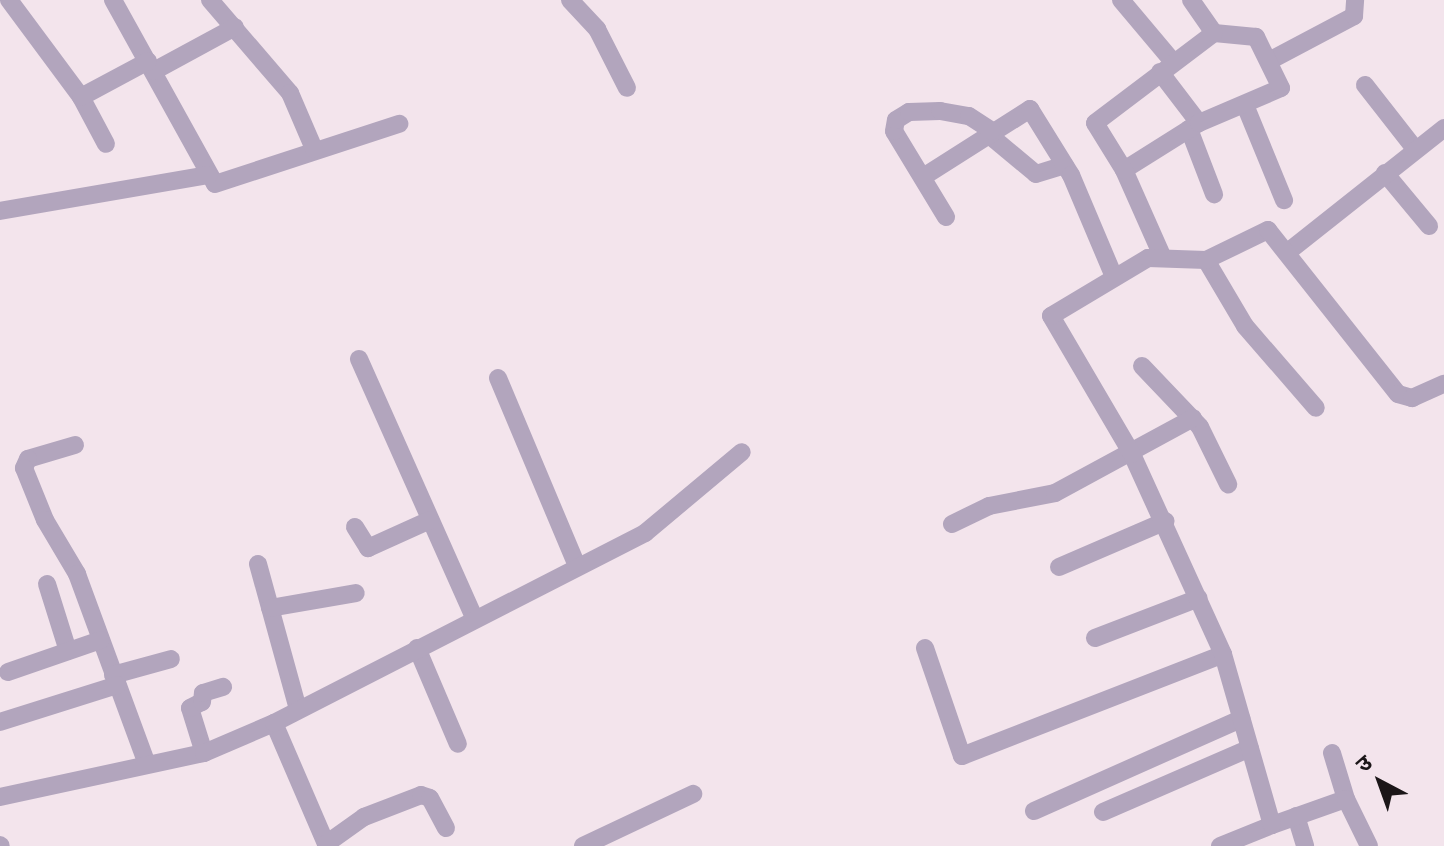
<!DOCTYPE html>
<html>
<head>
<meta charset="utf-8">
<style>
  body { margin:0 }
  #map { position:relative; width:1444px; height:846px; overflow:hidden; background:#f3e4ec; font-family:"Fira Sans Condensed","Noto Sans Devanagari",sans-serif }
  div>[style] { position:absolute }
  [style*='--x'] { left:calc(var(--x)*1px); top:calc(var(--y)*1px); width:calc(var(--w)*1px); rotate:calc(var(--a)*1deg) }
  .minor>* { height:18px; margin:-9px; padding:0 9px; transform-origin:9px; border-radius:9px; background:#b2a5bd }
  span { translate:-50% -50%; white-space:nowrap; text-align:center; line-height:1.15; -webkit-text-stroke:6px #f3e4ec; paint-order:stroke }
  .north { position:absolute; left:1340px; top:742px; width:80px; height:80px; -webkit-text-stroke:6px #f3e4ec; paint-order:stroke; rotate:319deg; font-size:22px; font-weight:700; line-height:32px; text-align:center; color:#1b1618 }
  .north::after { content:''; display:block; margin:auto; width:28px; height:36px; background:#1b1618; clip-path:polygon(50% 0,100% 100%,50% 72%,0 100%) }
</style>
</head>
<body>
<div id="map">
  <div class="minor">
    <div style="--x:9;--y:0;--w:121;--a:53.4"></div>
    <div style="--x:81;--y:97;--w:53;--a:62"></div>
    <div style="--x:113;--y:0;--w:210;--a:61"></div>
    <div style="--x:215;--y:184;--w:194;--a:-18.1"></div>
    <div style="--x:210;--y:0;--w:123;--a:49.3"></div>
    <div style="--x:290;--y:93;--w:61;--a:66.8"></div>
    <div style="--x:570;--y:0;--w:40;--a:47"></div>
    <div style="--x:597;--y:29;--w:66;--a:63"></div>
    <div style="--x:1121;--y:0;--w:82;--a:49.9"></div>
    <div style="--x:1271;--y:60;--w:94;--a:-27.9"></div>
    <div style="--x:1354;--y:16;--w:16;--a:-86"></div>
    <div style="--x:154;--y:71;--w:92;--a:-28.5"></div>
    <div style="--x:1160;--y:72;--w:64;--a:52.6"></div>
    <div style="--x:1365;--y:85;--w:81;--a:52"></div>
    <div style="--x:81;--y:97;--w:76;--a:-28.2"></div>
    <div style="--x:1245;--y:105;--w:103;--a:67.7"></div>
    <div style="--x:1189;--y:129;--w:70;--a:69"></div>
    <div style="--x:988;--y:134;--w:62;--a:39.8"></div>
    <div style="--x:1036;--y:174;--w:30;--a:-17"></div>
    <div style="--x:1124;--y:170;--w:89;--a:-32.1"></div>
    <div style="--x:1199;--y:123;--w:89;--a:-23.1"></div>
    <div style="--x:1281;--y:88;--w:57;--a:-116.1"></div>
    <div style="--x:1256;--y:37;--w:42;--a:-174.6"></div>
    <div style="--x:1214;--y:33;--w:40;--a:-124.9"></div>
    <div style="--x:1385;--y:173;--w:69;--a:50.3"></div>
    <div style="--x:923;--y:177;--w:127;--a:-32.4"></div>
    <div style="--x:1030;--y:109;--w:78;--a:58.2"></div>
    <div style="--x:1071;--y:175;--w:111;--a:67.1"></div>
    <div style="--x:0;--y:211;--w:212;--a:-9.8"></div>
    <div style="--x:946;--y:217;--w:100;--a:-121.2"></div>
    <div style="--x:894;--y:131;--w:11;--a:-80"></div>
    <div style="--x:896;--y:120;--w:15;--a:-32"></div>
    <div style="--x:909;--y:112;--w:31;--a:-2"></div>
    <div style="--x:940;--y:111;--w:29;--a:10"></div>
    <div style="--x:969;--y:116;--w:27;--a:33"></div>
    <div style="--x:1289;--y:251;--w:198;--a:-38.4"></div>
    <div style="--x:1163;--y:258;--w:96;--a:-113.9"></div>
    <div style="--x:1124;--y:170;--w:55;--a:-121.7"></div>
    <div style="--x:1095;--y:123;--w:149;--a:-37.1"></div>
    <div style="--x:1206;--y:260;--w:77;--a:59.4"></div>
    <div style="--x:1245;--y:326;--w:108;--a:49.1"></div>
    <div style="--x:359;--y:359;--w:282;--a:66"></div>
    <div style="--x:1142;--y:366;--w:84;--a:46.4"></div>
    <div style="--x:1200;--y:427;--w:64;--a:63.8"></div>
    <div style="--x:498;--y:378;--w:204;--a:67.2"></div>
    <div style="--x:75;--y:445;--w:49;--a:163.4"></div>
    <div style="--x:28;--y:459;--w:10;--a:114"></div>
    <div style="--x:24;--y:468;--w:56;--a:68"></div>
    <div style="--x:45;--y:520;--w:63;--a:59.3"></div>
    <div style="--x:77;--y:574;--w:202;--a:69.8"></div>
    <div style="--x:952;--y:524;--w:41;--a:-25.9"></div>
    <div style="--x:989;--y:506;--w:67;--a:-11.1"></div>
    <div style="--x:1055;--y:493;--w:157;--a:-28.5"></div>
    <div style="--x:355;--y:527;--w:25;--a:58"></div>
    <div style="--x:368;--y:548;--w:68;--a:-24.3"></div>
    <div style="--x:258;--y:564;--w:150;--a:74.6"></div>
    <div style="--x:1059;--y:567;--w:116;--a:-23.3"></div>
    <div style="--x:47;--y:584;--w:70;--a:72.6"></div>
    <div style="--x:270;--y:608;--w:87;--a:-9.9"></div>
    <div style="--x:1095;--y:638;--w:111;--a:-21"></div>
    <div style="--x:417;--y:648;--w:104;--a:66.9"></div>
    <div style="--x:925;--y:648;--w:114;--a:71.1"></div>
    <div style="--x:962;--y:756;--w:280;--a:-21.3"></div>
    <div style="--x:8;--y:672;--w:98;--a:-19"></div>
    <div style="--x:113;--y:675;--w:60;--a:-15.4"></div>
    <div style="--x:0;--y:722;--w:123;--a:-17.5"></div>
    <div style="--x:274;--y:723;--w:134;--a:66.7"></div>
    <div style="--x:204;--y:753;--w:47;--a:-107.3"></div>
    <div style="--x:190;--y:708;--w:13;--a:-27"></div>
    <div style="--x:202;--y:702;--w:9;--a:-84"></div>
    <div style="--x:203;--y:693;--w:21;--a:-17"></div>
    <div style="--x:1332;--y:753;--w:48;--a:73.1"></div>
    <div style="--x:0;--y:797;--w:209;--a:-12.2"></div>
    <div style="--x:204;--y:753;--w:76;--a:-23.2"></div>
    <div style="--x:274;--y:723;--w:417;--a:-27.1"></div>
    <div style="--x:645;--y:533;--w:126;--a:-39.9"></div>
    <div style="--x:1034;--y:811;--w:227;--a:-24"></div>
    <div style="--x:1103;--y:812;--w:160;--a:-23.5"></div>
    <div style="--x:1296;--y:816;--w:31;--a:73"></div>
    <div style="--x:1272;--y:825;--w:78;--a:-19.4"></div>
    <div style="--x:1346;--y:799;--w:52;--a:63.9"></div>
    <div style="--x:326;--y:844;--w:47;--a:-35.4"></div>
    <div style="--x:364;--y:817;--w:61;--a:-21.1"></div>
    <div style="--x:421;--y:795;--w:9;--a:18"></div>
    <div style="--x:430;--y:798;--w:34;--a:62"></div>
    <div style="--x:0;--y:845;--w:1;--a:45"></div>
    <div style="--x:583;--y:846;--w:122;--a:-25.3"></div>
    <div style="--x:1220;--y:846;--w:56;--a:-22"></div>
    <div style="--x:1272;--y:825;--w:178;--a:-106"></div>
    <div style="--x:1223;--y:654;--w:220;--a:-114.5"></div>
    <div style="--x:1132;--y:454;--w:160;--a:-120.4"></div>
    <div style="--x:1051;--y:316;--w:113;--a:-30.9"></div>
    <div style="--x:1148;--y:258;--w:58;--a:2"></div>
    <div style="--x:1206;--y:260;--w:69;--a:-25.8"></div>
    <div style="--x:1268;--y:230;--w:209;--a:51.6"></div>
    <div style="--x:1398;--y:394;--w:15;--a:16"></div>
    <div style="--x:1412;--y:398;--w:35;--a:-24"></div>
  </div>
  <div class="north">उ</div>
</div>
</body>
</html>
